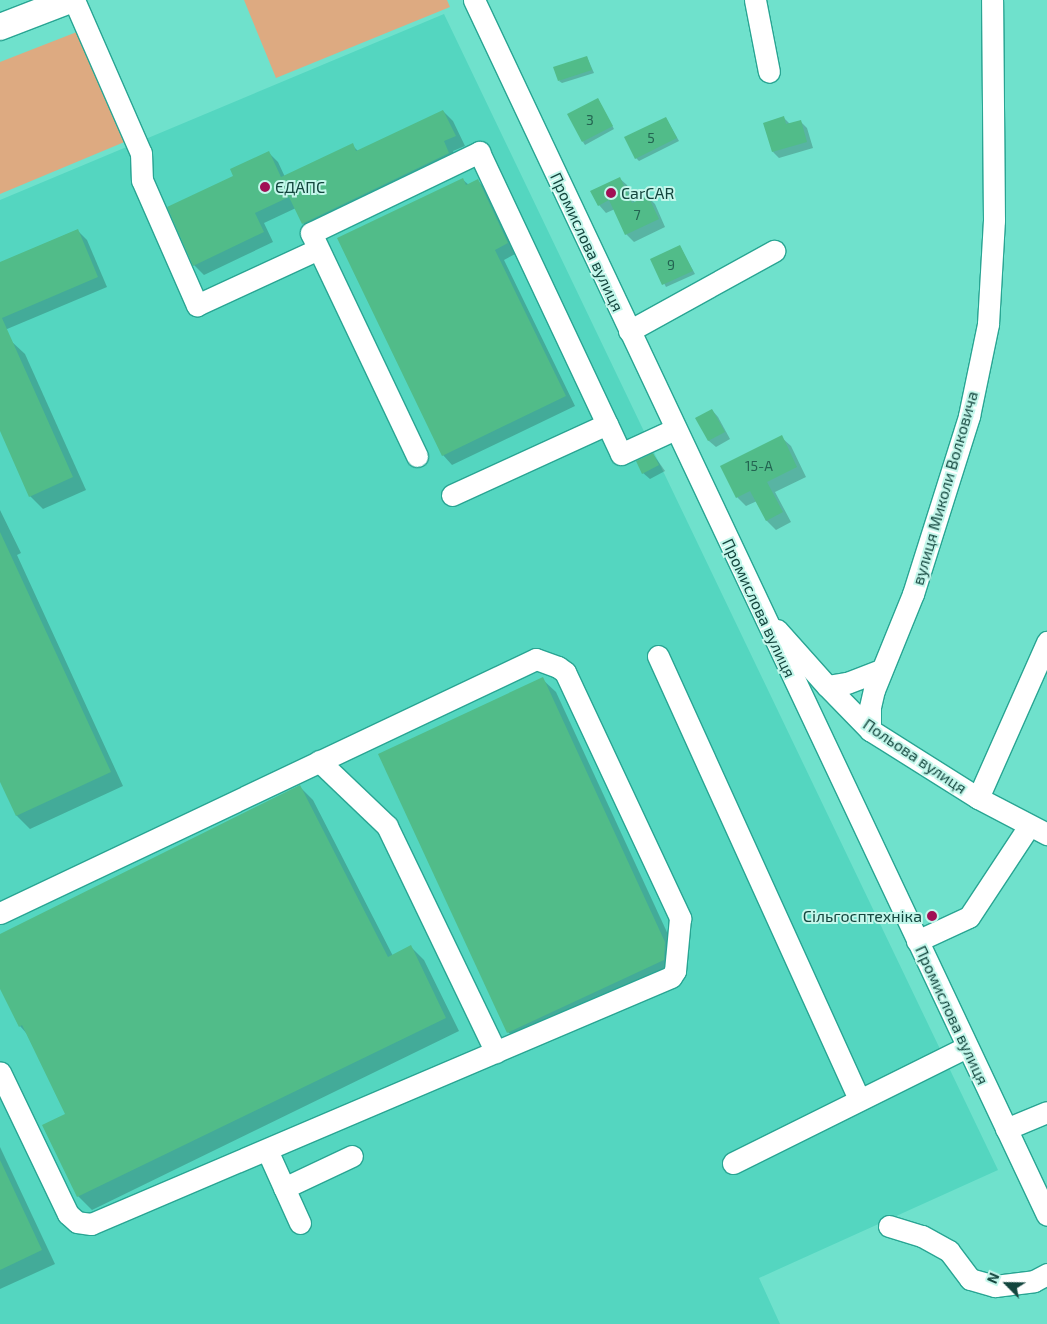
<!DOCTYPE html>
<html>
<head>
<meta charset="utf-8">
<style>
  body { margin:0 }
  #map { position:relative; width:1047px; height:1324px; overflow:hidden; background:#6fe1cc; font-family:"Exo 2",sans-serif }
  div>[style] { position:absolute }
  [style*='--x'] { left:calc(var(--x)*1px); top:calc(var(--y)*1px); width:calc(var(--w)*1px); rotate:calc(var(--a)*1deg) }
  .built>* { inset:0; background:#54d6c0 }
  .green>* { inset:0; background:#ddaa81 }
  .shadow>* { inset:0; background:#0003 }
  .building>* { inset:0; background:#51bc89 }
  .roads { filter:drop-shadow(1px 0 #29a593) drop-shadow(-1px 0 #29a593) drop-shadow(0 1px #29a593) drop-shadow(0 -1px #29a593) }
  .minor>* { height:21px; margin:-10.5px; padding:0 10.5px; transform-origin:10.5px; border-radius:10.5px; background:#fff }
  .major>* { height:26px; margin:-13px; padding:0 13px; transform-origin:13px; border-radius:13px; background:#fff }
  .dots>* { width:14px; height:14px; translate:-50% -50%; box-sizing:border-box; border:2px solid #c3f7eb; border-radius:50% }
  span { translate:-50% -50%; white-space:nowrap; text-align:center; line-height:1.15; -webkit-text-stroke:4px #c3f7eb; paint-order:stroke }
  .number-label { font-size:14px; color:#236451 }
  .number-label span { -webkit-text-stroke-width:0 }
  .poi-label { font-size:16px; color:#14463e }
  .left { translate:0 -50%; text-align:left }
  .right { translate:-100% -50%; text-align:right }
  .street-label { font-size:16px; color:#14463e }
  .north { position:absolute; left:982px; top:1259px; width:50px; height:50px; -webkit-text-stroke:4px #c3f7eb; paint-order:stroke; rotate:293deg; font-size:14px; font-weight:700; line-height:20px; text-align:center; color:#14463e }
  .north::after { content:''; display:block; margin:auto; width:18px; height:22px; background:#14463e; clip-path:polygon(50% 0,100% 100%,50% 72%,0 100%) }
</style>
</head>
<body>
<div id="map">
  <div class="built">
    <div style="clip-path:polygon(444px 14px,998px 1170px,759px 1278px,780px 1324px,0 1324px,0 200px)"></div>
  </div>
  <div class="green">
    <div style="clip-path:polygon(244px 0,447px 0,450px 7px,276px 78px)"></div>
    <div style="clip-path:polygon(87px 28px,134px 138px,0 194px,0 62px)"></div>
  </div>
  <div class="shadow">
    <div style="clip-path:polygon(587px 57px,594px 73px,562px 83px,559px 81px)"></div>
    <div style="clip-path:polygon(598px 99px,614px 129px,585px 145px,583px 142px)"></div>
    <div style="clip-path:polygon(443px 111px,453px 121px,465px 146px,453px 151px,458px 163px,313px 233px,303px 223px,296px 208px,264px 223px,273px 242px,204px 275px,194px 265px,234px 176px,268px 152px,278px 162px,285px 177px,352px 145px,359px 152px)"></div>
    <div style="clip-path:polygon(666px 118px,679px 141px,639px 161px,636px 158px)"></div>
    <div style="clip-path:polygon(784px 118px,790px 124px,800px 121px,807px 128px,813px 148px,779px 158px,773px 152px)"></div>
    <div style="clip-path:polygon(619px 178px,627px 185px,635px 203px,648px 197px,655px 204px,665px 227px,634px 242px,626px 234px,615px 209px,606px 213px,599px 205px)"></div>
    <div style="clip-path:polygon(462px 179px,469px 185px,478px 181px,488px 191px,517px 253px,504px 260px,575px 406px,452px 465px,443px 455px)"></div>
    <div style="clip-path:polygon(77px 230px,87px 240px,107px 287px,0 332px,0 263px)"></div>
    <div style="clip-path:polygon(680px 246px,695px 274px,666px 287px,652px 260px)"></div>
    <div style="clip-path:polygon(11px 341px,25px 354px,86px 490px,43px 509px,30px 496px,0 428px,0 346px)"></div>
    <div style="clip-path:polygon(712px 410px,718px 417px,730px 439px,716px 447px,709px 441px,697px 418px)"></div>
    <div style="clip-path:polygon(781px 437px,791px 446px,806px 477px,775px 492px,791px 522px,776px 530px,767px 521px,757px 501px,746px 506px,737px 497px)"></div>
    <div style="clip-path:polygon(653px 454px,665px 471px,650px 479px,643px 473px)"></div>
    <div style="clip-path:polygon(0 510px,21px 553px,17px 555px,123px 786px,30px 829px,17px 816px,0 779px)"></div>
    <div style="clip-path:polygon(542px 679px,556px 692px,678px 956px,676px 973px,521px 1045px,508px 1032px)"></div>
    <div style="clip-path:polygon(300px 787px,313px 800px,393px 956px,411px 947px,424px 960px,459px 1031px,92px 1210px,78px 1196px,44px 1125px,67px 1114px,27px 1034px,20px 1026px,0 986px,0 936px)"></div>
    <div style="clip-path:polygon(0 1147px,55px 1264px,0 1289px)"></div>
  </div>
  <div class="building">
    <div style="clip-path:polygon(587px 56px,592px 70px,558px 81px,553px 67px)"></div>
    <div style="clip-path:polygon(598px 98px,613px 126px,582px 142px,567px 114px)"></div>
    <div style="clip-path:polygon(443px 110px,456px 136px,444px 141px,449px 153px,302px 224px,289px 197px,255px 213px,264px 232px,193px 266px,167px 207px,233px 176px,230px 169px,269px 151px,281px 177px,353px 143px,356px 151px)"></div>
    <div style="clip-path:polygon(784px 116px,786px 124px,801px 120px,807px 142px,772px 152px,763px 123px)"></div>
    <div style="clip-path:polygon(666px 117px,677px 138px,635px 159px,624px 137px)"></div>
    <div style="clip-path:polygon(620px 177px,632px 203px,648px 196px,659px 219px,625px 235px,609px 200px,598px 206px,590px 191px)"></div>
    <div style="clip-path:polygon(463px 178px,466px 185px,478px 179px,508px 243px,495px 250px,566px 396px,442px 456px,337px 238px)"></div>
    <div style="clip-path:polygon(78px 229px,98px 277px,2px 318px,73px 477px,29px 497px,0 431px,0 262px)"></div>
    <div style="clip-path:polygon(680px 245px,693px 271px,662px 285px,650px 259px)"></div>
    <div style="clip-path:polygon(712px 409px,725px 432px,708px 441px,695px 418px)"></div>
    <div style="clip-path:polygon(782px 435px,797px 467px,767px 482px,783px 512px,766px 521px,750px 491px,736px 498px,720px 466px)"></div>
    <div style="clip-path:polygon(653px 453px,659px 465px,642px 474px,636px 461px)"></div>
    <div style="clip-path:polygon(0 532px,111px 772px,16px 816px,0 782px)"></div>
    <div style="clip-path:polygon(543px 677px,665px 942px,664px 960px,507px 1033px,378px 754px)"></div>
    <div style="clip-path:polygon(300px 785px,388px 957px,411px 945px,446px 1018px,77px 1197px,42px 1125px,65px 1114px,22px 1025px,19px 1027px,0 989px,0 934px)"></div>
    <div style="clip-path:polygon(0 1160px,42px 1250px,0 1270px)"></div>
  </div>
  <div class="roads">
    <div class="minor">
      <div style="--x:74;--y:0;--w:167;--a:66.4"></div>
      <div style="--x:141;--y:153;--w:27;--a:88"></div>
      <div style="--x:142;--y:180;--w:137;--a:66.3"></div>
      <div style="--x:197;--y:305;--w:133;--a:-24.8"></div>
      <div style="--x:474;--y:0;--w:1343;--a:64.75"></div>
      <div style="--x:755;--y:0;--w:73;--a:79"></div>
      <div style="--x:629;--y:331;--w:166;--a:-28.9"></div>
      <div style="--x:417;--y:456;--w:247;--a:-115.4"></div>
      <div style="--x:311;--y:233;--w:187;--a:-25.7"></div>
      <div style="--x:479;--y:152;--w:301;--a:64.8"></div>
      <div style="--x:452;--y:495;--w:170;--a:-24.6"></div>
      <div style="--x:607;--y:424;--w:33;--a:65"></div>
      <div style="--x:621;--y:454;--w:60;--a:-24.8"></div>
      <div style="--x:777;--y:630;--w:75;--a:48.2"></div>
      <div style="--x:827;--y:686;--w:62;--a:45.7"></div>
      <div style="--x:870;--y:730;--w:128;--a:32.2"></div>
      <div style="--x:978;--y:798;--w:78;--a:27.6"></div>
      <div style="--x:658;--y:656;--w:487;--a:65.6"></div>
      <div style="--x:827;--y:686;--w:20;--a:-9"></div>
      <div style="--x:847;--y:683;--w:36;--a:-21"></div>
      <div style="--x:870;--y:730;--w:23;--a:-90"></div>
      <div style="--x:870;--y:707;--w:17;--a:-77"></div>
      <div style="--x:874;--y:690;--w:104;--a:-67.9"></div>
      <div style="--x:913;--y:594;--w:187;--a:-72.5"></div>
      <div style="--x:969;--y:416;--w:94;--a:-78.3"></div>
      <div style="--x:988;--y:324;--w:104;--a:-86.7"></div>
      <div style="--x:994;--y:220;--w:220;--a:-90.5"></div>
      <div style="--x:319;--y:761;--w:94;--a:43.7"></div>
      <div style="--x:387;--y:826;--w:251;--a:64.3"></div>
      <div style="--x:978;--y:798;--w:171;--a:-66.1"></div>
      <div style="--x:0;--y:913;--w:593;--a:-25.36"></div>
      <div style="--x:536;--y:659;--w:23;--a:20"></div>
      <div style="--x:558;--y:667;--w:9;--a:36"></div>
      <div style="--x:565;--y:672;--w:272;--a:64.9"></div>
      <div style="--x:680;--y:918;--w:53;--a:95.4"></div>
      <div style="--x:675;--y:971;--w:7;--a:124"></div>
      <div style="--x:671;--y:977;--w:630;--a:156.93"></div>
      <div style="--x:91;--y:1224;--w:14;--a:-172"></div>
      <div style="--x:77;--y:1222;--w:12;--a:-138"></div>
      <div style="--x:68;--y:1214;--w:157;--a:-115.6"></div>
      <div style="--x:917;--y:941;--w:57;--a:-24.8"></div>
      <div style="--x:969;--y:917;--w:109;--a:-56.6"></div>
      <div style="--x:1006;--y:1129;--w:44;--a:-22.5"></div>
      <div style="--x:267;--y:1150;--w:80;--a:65.7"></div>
      <div style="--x:733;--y:1163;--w:261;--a:-26.4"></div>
      <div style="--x:284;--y:1188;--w:75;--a:-25.2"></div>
      <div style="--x:889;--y:1226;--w:34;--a:17"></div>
      <div style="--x:922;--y:1236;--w:31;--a:29"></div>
      <div style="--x:949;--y:1251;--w:35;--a:53"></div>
      <div style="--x:970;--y:1279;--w:26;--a:16"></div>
      <div style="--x:995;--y:1286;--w:39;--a:-7"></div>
      <div style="--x:1034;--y:1281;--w:15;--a:-28"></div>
    </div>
    <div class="major">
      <div style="--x:0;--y:27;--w:75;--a:-21.1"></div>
    </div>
  </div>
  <div class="dots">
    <div style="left:265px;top:187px;background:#a11055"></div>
    <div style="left:611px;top:193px;background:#a11055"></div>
    <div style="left:932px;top:916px;background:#a11055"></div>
  </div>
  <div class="number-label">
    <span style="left:590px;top:120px">3</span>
    <span style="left:651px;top:138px">5</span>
    <span style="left:637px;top:215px">7</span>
    <span style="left:671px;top:265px">9</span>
    <span style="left:759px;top:466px">15-А</span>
  </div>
  <div class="poi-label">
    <span class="left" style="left:275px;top:187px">ЄДАПС</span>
    <span class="left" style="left:621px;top:193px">CarCAR</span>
    <span class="right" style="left:922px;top:916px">Сільгосптехніка</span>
  </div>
  <div class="street-label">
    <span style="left:587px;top:242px;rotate:65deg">Промислова вулиця</span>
    <span style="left:945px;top:488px;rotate:-74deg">вулиця Миколи Волковича</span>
    <span style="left:759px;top:608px;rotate:65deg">Промислова вулиця</span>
    <span style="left:915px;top:756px;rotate:34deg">Польова вулиця</span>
    <span style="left:952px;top:1015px;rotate:65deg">Промислова вулиця</span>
  </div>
  <div class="north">N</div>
</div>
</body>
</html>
